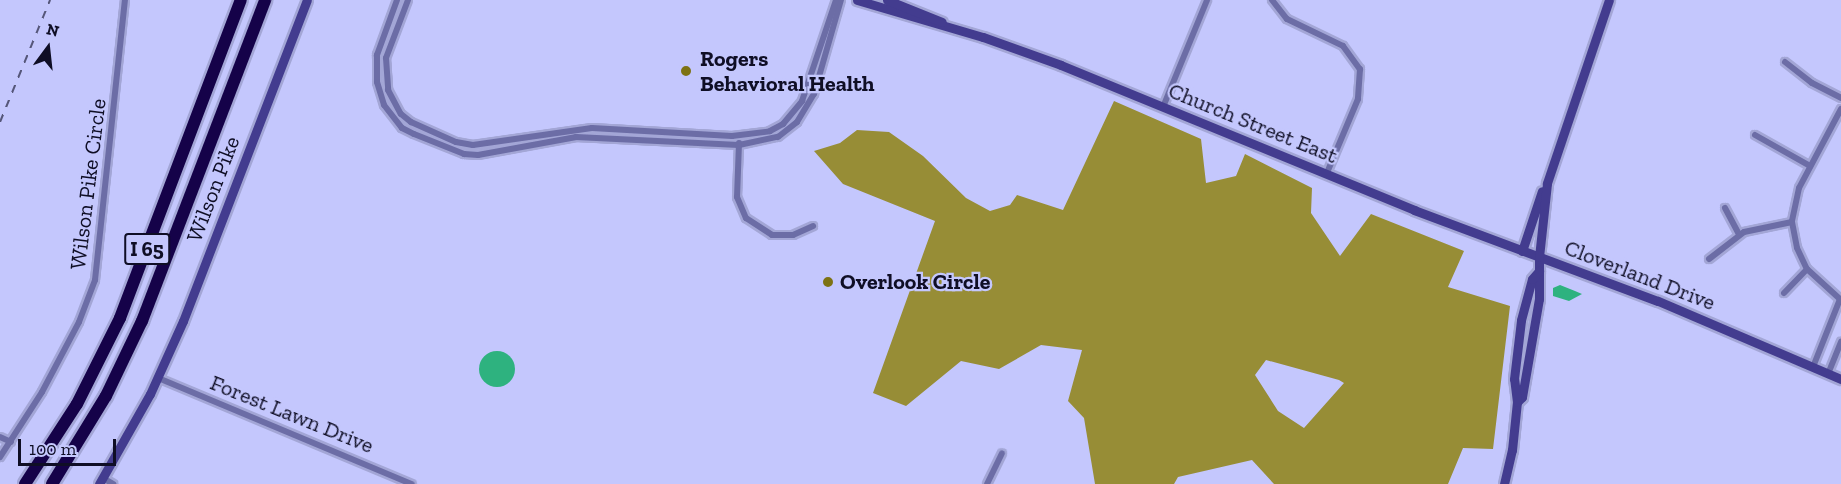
<!DOCTYPE html>
<html>
<head>
<meta charset="utf-8">
<style>
  body { margin:0 }
  #map { position:relative; width:1841px; height:484px; overflow:hidden; background:#c4c7fd; font-family:"Zilla Slab",serif }
  div>[style] { position:absolute }
  [style*='--x'] { left:calc(var(--x)*1px); top:calc(var(--y)*1px); width:calc(var(--w)*1px); rotate:calc(var(--a)*1deg) }
  .forest>* { inset:0; background:#978d36 }
  .water>* { inset:0; background:#2eb27f }
  .round { border-radius:50% }
  .roads { filter:drop-shadow(2px 0 #a3a6d6) drop-shadow(-2px 0 #a3a6d6) drop-shadow(0 2px #a3a6d6) drop-shadow(0 -2px #a3a6d6) }
  .street>* { height:6px; margin:-3px; padding:0 3px; transform-origin:3px; border-radius:3px; background:#6c6da6 }
  .secondary>* { height:9px; margin:-4.5px; padding:0 4.5px; transform-origin:4.5px; border-radius:4.5px; background:#433c8f }
  .highway>* { height:12px; margin:-6px; padding:0 6px; transform-origin:6px; border-radius:6px; background:#150249 }
  .rail>* { height:2px; margin-top:-1px; transform-origin:0; background:repeating-linear-gradient(90deg,#555679 0 8px,transparent 0 16px) }
  .dots>* { width:16px; height:16px; translate:-50% -50%; box-sizing:border-box; border:3px solid #c4c7fd; border-radius:50% }
  span { translate:-50% -50%; white-space:nowrap; text-align:center; line-height:1.15; -webkit-text-stroke:4.5px #c4c7fd; paint-order:stroke }
  .shield-label span { padding:2px 4px; background:#c4c7fd; border:2px solid; border-radius:4px; -webkit-text-stroke-width:0 }
  .shield-label { font-size:21px; color:#0f0e25; font-weight:700 }
  .poi-label { font-size:22px; color:#0f0e25; font-weight:700 }
  .left { translate:0 -50%; text-align:left }
  .street-label { font-size:22px; color:#0f0e25 }
  .north { position:absolute; left:18px; top:18px; width:60px; height:60px; -webkit-text-stroke:4px #c4c7fd; paint-order:stroke; rotate:15deg; font-size:16px; font-weight:700; line-height:24px; text-align:center; color:#0f0e25 }
  .north::after { content:''; display:block; margin:auto; width:21px; height:27px; background:#0f0e25; clip-path:polygon(50% 0,100% 100%,50% 72%,0 100%) }
  .scale { position:absolute; left:18px; top:439px; width:98px; height:27px; box-sizing:border-box; border:3px solid #0f0e25; border-top:0; padding-left:8px; font-size:18px; line-height:21px; white-space:nowrap; color:#0f0e25; -webkit-text-stroke:4px #c4c7fd; paint-order:stroke }
</style>
</head>
<body>
<div id="map">
  <div class="forest">
    <div style="clip-path:polygon(evenodd,1114px 101px,1201px 139px,1206px 183px,1236px 176px,1245px 154px,1312px 188px,1311px 213px,1340px 256px,1371px 214px,1464px 251px,1448px 287px,1510px 306px,1493px 449px,1463px 448px,1448px 484px,1274px 484px,1252px 460px,1178px 477px,1174px 484px,1095px 484px,1084px 418px,1068px 401px,1082px 350px,1041px 345px,999px 369px,961px 361px,906px 406px,873px 393px,935px 221px,843px 184px,814px 151px,840px 143px,857px 130px,889px 132px,923px 156px,966px 198px,990px 211px,1010px 205px,1017px 195px,1063px 210px,1114px 101px,1266px 360px,1339px 380px,1344px 383px,1304px 428px,1278px 411px,1255px 375px,1266px 360px)"></div>
  </div>
  <div class="water">
    <div style="clip-path:polygon(1560px 285px,1575px 291px,1582px 294px,1569px 301px,1553px 296px,1553px 288px)"></div>
    <div class="round" style="left:479px;top:351px;width:36px;height:36px"></div>
  </div>
  <div class="roads">
    <div class="street">
      <div style="--x:397;--y:0;--w:59;--a:110"></div>
      <div style="--x:377;--y:55;--w:27;--a:90"></div>
      <div style="--x:377;--y:82;--w:24;--a:73"></div>
      <div style="--x:384;--y:105;--w:29;--a:52"></div>
      <div style="--x:402;--y:128;--w:13;--a:27"></div>
      <div style="--x:414;--y:134;--w:54;--a:21.8"></div>
      <div style="--x:464;--y:154;--w:14;--a:4"></div>
      <div style="--x:478;--y:155;--w:100;--a:-10.4"></div>
      <div style="--x:576;--y:137;--w:163;--a:2.8"></div>
      <div style="--x:739;--y:145;--w:40;--a:-12"></div>
      <div style="--x:778;--y:137;--w:24;--a:-38"></div>
      <div style="--x:797;--y:122;--w:33;--a:-59"></div>
      <div style="--x:814;--y:94;--w:98;--a:-74"></div>
      <div style="--x:408;--y:0;--w:62;--a:110.8"></div>
      <div style="--x:386;--y:58;--w:32;--a:86"></div>
      <div style="--x:388;--y:90;--w:27;--a:62"></div>
      <div style="--x:401;--y:114;--w:13;--a:39"></div>
      <div style="--x:411;--y:122;--w:49;--a:24"></div>
      <div style="--x:456;--y:142;--w:17;--a:10"></div>
      <div style="--x:473;--y:145;--w:120;--a:-8.1"></div>
      <div style="--x:592;--y:128;--w:140;--a:3.3"></div>
      <div style="--x:732;--y:136;--w:38;--a:-7"></div>
      <div style="--x:770;--y:131;--w:15;--a:-28"></div>
      <div style="--x:783;--y:124;--w:30;--a:-50"></div>
      <div style="--x:802;--y:101;--w:107;--a:-71.4"></div>
      <div style="--x:1272;--y:0;--w:24;--a:52"></div>
      <div style="--x:1287;--y:19;--w:62;--a:25.7"></div>
      <div style="--x:1343;--y:46;--w:29;--a:54"></div>
      <div style="--x:1360;--y:69;--w:30;--a:94"></div>
      <div style="--x:1358;--y:99;--w:82;--a:112.8"></div>
      <div style="--x:1785;--y:62;--w:34;--a:38"></div>
      <div style="--x:1812;--y:83;--w:33;--a:27"></div>
      <div style="--x:1163;--y:107;--w:116;--a:-67.6"></div>
      <div style="--x:1841;--y:109;--w:89;--a:118"></div>
      <div style="--x:1799;--y:188;--w:35;--a:102"></div>
      <div style="--x:1792;--y:222;--w:26;--a:79"></div>
      <div style="--x:1797;--y:248;--w:23;--a:65"></div>
      <div style="--x:1807;--y:269;--w:46;--a:42.4"></div>
      <div style="--x:1755;--y:135;--w:63;--a:29.4"></div>
      <div style="--x:739;--y:143;--w:54;--a:92.1"></div>
      <div style="--x:737;--y:197;--w:23;--a:67"></div>
      <div style="--x:746;--y:218;--w:31;--a:33"></div>
      <div style="--x:772;--y:235;--w:21;--a:0"></div>
      <div style="--x:793;--y:235;--w:22;--a:-24"></div>
      <div style="--x:1725;--y:208;--w:30;--a:62"></div>
      <div style="--x:1709;--y:259;--w:44;--a:-37.6"></div>
      <div style="--x:1744;--y:232;--w:49;--a:-11.8"></div>
      <div style="--x:1784;--y:293;--w:33;--a:-46"></div>
      <div style="--x:1813;--y:367;--w:73;--a:-68.3"></div>
      <div style="--x:1828;--y:374;--w:35;--a:-68"></div>
      <div style="--x:158;--y:378;--w:275;--a:22.7"></div>
      <div style="--x:0;--y:437;--w:12;--a:24"></div>
      <div style="--x:0;--y:457;--w:77;--a:-57.1"></div>
      <div style="--x:42;--y:392;--w:79;--a:-62.1"></div>
      <div style="--x:79;--y:322;--w:45;--a:-69.1"></div>
      <div style="--x:95;--y:280;--w:282;--a:-83.9"></div>
      <div style="--x:103;--y:478;--w:12;--a:31"></div>
      <div style="--x:987;--y:484;--w:34;--a:-64"></div>
    </div>
    <div class="secondary">
      <div style="--x:857;--y:0;--w:131;--a:16.4"></div>
      <div style="--x:983;--y:37;--w:83;--a:19.7"></div>
      <div style="--x:1061;--y:65;--w:382;--a:22.3"></div>
      <div style="--x:1414;--y:210;--w:260;--a:20.5"></div>
      <div style="--x:1658;--y:301;--w:199;--a:23.1"></div>
      <div style="--x:887;--y:0;--w:59;--a:21.8"></div>
      <div style="--x:1522;--y:251;--w:63;--a:-71.6"></div>
      <div style="--x:1517;--y:402;--w:7;--a:-45"></div>
      <div style="--x:1522;--y:397;--w:99;--a:-80.2"></div>
      <div style="--x:1539;--y:299;--w:42;--a:-90"></div>
      <div style="--x:1539;--y:257;--w:74;--a:-83.8"></div>
      <div style="--x:1547;--y:183;--w:193;--a:-71.3"></div>
      <div style="--x:99;--y:484;--w:103;--a:-60.5"></div>
      <div style="--x:150;--y:394;--w:80;--a:-65.7"></div>
      <div style="--x:183;--y:321;--w:344;--a:-68.9"></div>
      <div style="--x:1504;--y:484;--w:35;--a:-77"></div>
      <div style="--x:1512;--y:450;--w:48;--a:-84.1"></div>
      <div style="--x:1517;--y:402;--w:23;--a:-97"></div>
      <div style="--x:1514;--y:379;--w:59;--a:-83.2"></div>
      <div style="--x:1521;--y:320;--w:42;--a:-75"></div>
      <div style="--x:1532;--y:279;--w:11;--a:-49"></div>
    </div>
    <div class="highway">
      <div style="--x:25;--y:484;--w:95;--a:-57"></div>
      <div style="--x:77;--y:404;--w:96;--a:-63.4"></div>
      <div style="--x:120;--y:318;--w:340;--a:-69.2"></div>
      <div style="--x:52;--y:484;--w:103;--a:-58.5"></div>
      <div style="--x:106;--y:396;--w:83;--a:-64.4"></div>
      <div style="--x:142;--y:321;--w:344;--a:-69"></div>
    </div>
  </div>
  <div class="rail">
    <div style="--x:0;--y:122;--w:132;--a:-67.7"></div>
  </div>
  <div class="dots">
    <div style="left:686px;top:71px;background:#7d7213"></div>
    <div style="left:828px;top:282px;background:#7d7213"></div>
  </div>
  <div class="shield-label">
    <span style="left:147px;top:249px">I 65</span>
  </div>
  <div class="poi-label">
    <span class="left" style="left:700px;top:71px">Rogers<br>Behavioral Health</span>
    <span class="left" style="left:840px;top:282px">Overlook Circle</span>
  </div>
  <div class="street-label">
    <span style="left:1253px;top:123px;rotate:22deg">Church Street East</span>
    <span style="left:88px;top:184px;rotate:-83deg">Wilson Pike Circle</span>
    <span style="left:213px;top:189px;rotate:-69deg">Wilson Pike</span>
    <span style="left:1640px;top:275px;rotate:21deg">Cloverland Drive</span>
    <span style="left:292px;top:414px;rotate:22deg">Forest Lawn Drive</span>
  </div>
  <div class="north">N</div>
  <div class="scale">100 m</div>
</div>
</body>
</html>
